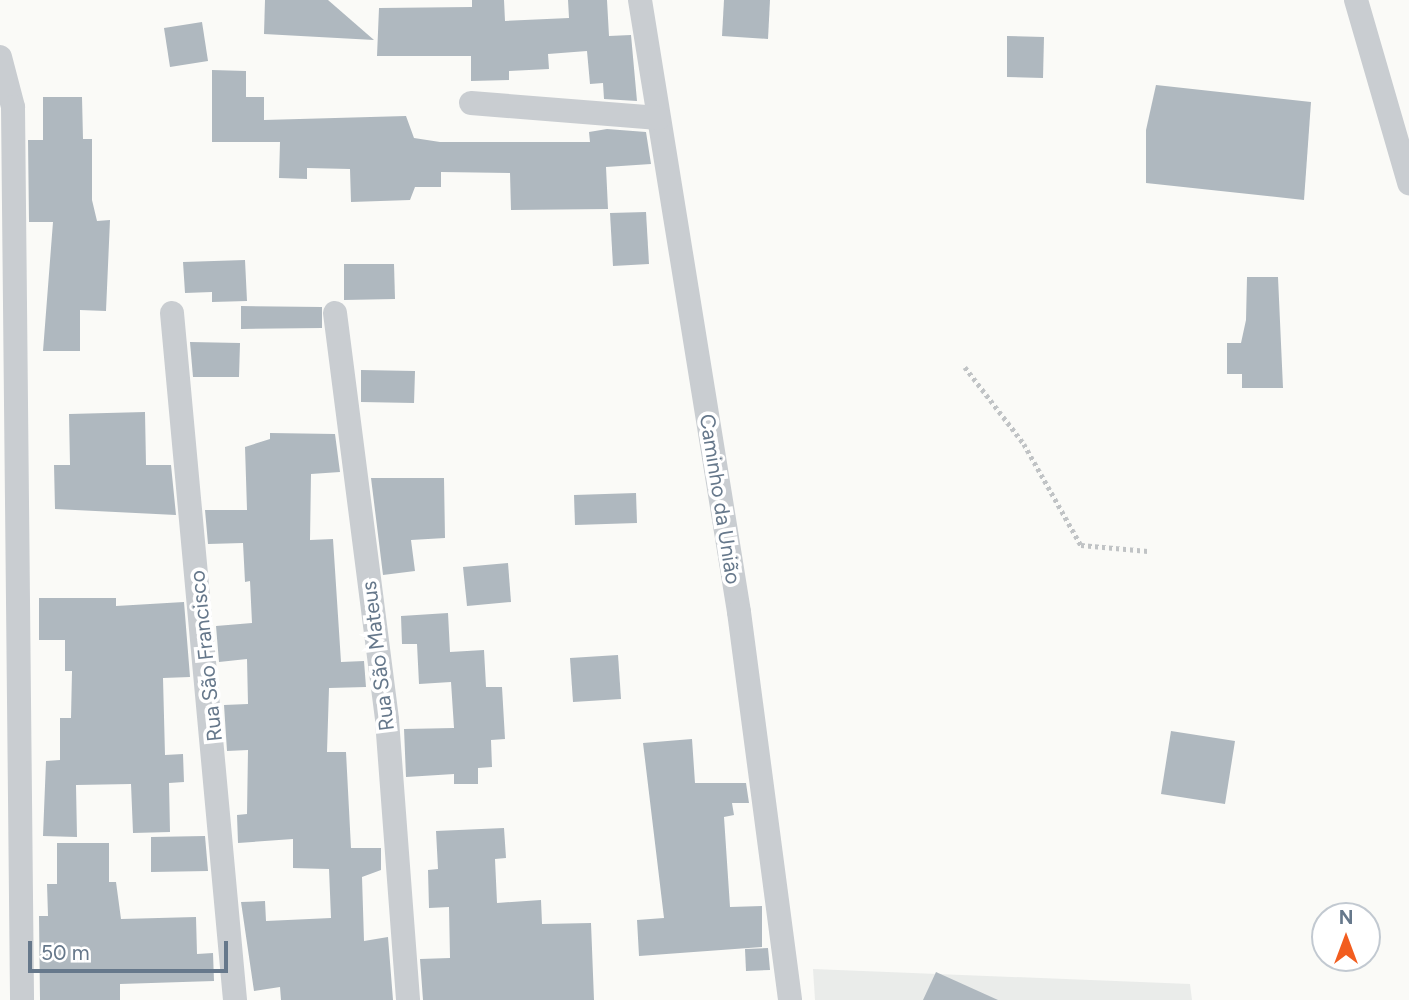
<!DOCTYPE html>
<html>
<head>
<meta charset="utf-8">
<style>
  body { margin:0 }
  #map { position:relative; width:1409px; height:1000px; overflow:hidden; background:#fafaf7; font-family:Figtree,sans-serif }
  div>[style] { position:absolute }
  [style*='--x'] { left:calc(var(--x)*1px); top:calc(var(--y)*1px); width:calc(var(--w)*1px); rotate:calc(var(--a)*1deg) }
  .built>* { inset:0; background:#eaecea }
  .building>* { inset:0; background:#afb8bf }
  .path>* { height:4.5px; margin-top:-2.25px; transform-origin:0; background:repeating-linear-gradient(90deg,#c0c3c5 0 3.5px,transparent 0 7px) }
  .street>* { height:24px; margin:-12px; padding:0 12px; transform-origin:12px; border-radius:12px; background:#c9cdd1 }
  span { translate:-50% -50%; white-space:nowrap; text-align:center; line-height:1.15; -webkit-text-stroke:7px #fff; paint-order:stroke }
  .street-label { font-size:21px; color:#66788b }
  .north { position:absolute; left:1311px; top:902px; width:70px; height:70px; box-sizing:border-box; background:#fff; border:2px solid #c2c9d1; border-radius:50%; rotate:0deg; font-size:19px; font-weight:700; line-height:28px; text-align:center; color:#66788b }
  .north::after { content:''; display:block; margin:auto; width:24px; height:32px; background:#f25d1f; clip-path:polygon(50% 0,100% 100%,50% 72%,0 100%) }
  .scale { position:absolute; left:28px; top:941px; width:200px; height:32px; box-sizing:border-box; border:4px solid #66788b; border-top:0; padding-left:9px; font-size:21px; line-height:24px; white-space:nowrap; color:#66788b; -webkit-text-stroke:5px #fff; paint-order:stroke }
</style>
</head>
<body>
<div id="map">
  <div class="built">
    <div style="clip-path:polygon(813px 969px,1190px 984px,1192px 1000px,815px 1000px)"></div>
  </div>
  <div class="building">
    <div style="clip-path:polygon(265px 0,328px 0,374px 40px,264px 34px)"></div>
    <div style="clip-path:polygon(472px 0,504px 0,505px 21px,569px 18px,568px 0,607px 0,609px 36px,631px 35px,637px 101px,604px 99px,603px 83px,590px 84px,587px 51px,548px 54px,549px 69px,509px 71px,509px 80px,471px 81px,471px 56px,377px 56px,379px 8px,472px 7px)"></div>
    <div style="clip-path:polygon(724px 0,770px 0,768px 39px,722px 36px)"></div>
    <div style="clip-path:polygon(202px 22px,208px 61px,170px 67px,164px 28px)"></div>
    <div style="clip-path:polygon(1007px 36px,1044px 37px,1043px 78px,1007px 77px)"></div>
    <div style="clip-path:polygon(212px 70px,246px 71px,246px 97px,264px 97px,264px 120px,406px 116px,414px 138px,440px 142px,590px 142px,589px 132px,607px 129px,646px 132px,651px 164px,606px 167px,608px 209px,511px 210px,510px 173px,441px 172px,441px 187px,415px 187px,410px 200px,351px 202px,350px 169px,307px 168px,307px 179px,279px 178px,280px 142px,212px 142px)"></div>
    <div style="clip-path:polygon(1156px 85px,1311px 102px,1304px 200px,1146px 183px,1146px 130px)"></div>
    <div style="clip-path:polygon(43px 97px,82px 97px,83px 139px,92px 139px,92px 200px,97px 221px,110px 220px,106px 311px,80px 310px,80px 351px,43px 351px,53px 222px,29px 222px,28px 140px,43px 140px)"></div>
    <div style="clip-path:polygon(646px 212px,649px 264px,613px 266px,610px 213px)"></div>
    <div style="clip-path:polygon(245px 260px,247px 301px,212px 302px,212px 292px,185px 293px,183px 262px)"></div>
    <div style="clip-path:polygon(344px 264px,394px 264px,395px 299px,344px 300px)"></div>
    <div style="clip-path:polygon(1247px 277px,1278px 277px,1283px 388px,1242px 388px,1242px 374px,1227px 374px,1227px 343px,1241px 343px,1246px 320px)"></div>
    <div style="clip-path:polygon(241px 306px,322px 307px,322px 328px,241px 329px)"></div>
    <div style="clip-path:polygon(190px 342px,240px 343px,239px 377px,193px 377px)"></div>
    <div style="clip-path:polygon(361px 370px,415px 371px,414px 403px,361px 402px)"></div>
    <div style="clip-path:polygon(145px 412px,146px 465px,171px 465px,176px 515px,55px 509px,54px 465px,70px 465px,69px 414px)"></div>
    <div style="clip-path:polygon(270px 433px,335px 434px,340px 472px,311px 474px,310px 540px,333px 539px,341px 662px,364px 661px,366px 687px,329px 688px,327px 752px,346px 752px,351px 848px,381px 848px,381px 870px,362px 877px,364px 941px,388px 937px,393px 1000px,281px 1000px,280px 987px,254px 991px,241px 902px,265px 901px,266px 921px,331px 918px,329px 869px,293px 868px,293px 839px,238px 843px,237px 815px,247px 814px,248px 750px,227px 751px,224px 705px,248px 704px,247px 659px,219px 662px,216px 626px,252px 623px,250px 581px,245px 582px,243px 543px,208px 544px,205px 510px,247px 510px,245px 447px,270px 439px)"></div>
    <div style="clip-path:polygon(371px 478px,444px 478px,445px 538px,411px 540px,415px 571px,383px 575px)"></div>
    <div style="clip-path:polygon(636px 493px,637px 523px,575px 525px,574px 495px)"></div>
    <div style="clip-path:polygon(508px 563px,511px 602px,467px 606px,463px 567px)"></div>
    <div style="clip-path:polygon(39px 598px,116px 598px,116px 606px,184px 602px,190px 677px,163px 678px,165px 755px,183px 754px,184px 782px,169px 783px,170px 832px,133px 833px,131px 784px,76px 785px,77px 837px,43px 836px,46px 761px,60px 760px,60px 718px,71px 718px,72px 671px,65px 671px,65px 640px,39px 640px)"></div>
    <div style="clip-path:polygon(448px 613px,450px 652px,484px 650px,486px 687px,502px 687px,505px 739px,491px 740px,492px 767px,478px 768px,478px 784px,454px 784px,454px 774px,406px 777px,404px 729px,454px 728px,451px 682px,419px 684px,417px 644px,402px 644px,401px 616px)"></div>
    <div style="clip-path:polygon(618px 655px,621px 699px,573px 702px,570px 658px)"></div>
    <div style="clip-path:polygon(1171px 731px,1235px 741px,1225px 804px,1161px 794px)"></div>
    <div style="clip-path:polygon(692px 739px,695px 783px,746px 783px,749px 803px,732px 803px,734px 815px,724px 817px,730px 907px,762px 906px,762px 947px,639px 956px,637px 920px,664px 918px,643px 743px)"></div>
    <div style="clip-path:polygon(504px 828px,506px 858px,495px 859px,497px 903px,541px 900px,542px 924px,591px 923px,594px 1000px,423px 1000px,420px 959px,450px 958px,449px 907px,429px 908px,428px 870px,438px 869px,436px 831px)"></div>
    <div style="clip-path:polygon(205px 836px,208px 871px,151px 872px,151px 837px)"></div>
    <div style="clip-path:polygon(57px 843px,109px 843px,109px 882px,116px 882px,121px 919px,196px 917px,197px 954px,213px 953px,214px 981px,120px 984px,120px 1000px,40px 1000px,39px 916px,48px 916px,47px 884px,57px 884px)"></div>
    <div style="clip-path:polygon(768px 948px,770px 970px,746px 971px,745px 949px)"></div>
    <div style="clip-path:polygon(936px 972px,998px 1000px,923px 1000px)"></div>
  </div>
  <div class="path">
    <div style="--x:965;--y:367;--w:97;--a:52.5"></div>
    <div style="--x:1024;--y:444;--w:116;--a:60.6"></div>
    <div style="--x:1081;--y:545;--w:67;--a:5.1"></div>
  </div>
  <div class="street">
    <div style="--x:640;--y:0;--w:620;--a:80.81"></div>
    <div style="--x:739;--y:612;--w:391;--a:82.5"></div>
    <div style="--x:1356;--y:0;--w:191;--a:73.8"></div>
    <div style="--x:0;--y:57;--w:52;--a:75.4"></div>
    <div style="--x:13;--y:107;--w:893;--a:89.42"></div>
    <div style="--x:471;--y:103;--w:188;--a:4.6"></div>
    <div style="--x:172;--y:313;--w:690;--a:84.76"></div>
    <div style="--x:335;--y:313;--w:410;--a:82.7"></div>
    <div style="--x:387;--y:720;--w:281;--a:85.7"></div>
  </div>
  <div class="street-label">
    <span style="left:720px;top:499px;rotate:81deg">Caminho da União</span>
    <span style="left:206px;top:656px;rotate:-96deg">Rua São Francisco</span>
    <span style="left:378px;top:656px;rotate:-97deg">Rua São Mateus</span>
  </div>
  <div class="north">N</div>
  <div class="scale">50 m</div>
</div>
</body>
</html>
